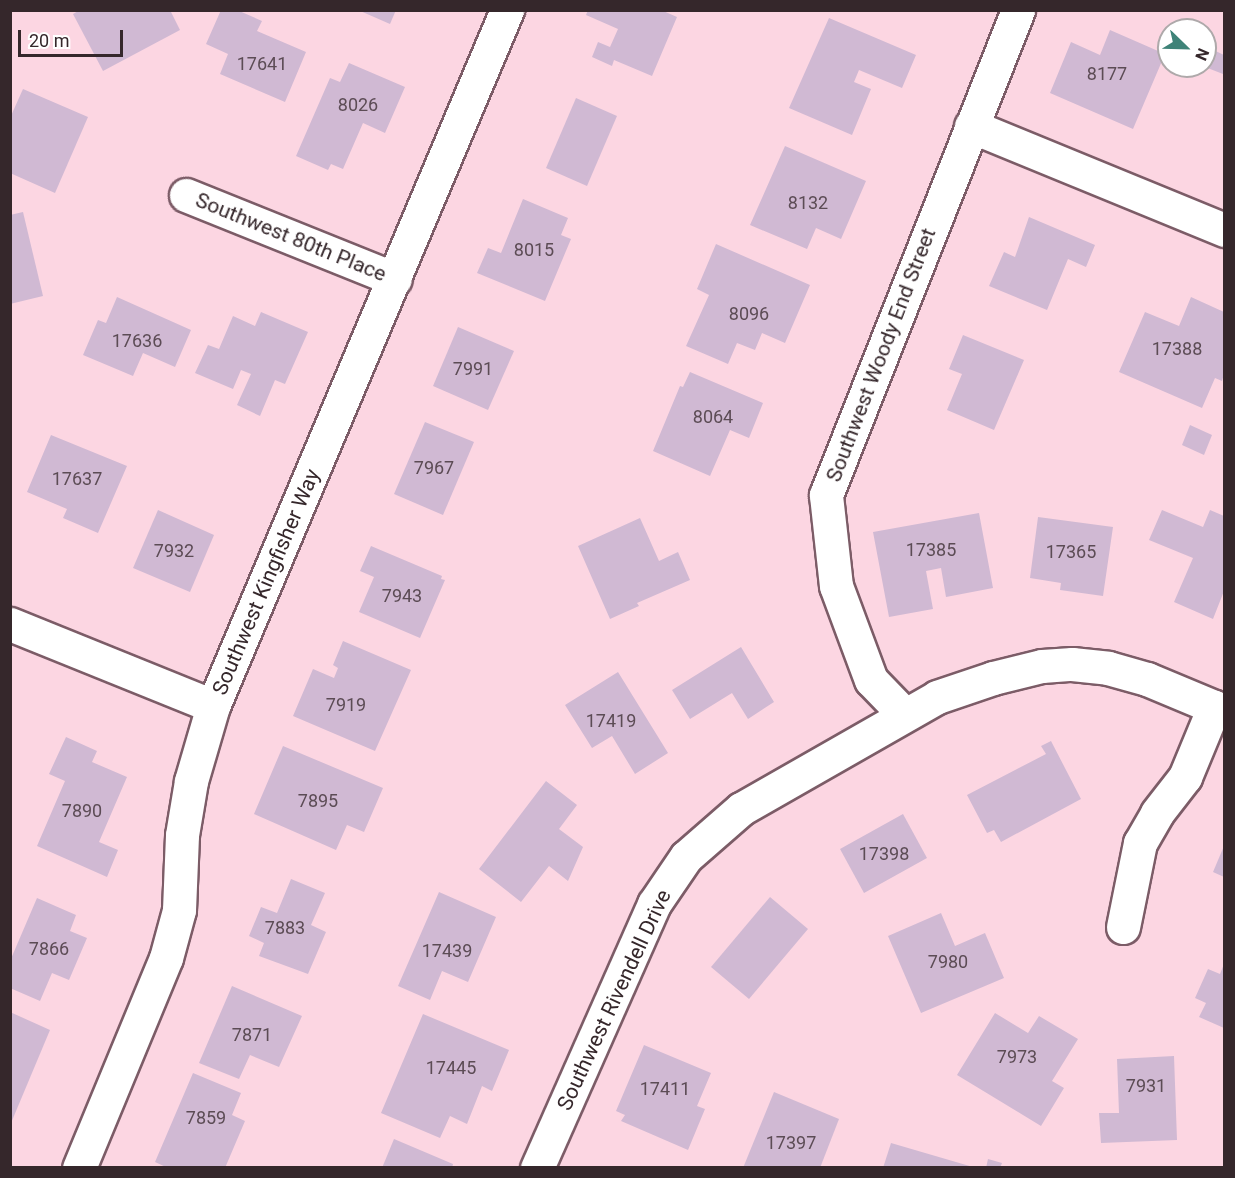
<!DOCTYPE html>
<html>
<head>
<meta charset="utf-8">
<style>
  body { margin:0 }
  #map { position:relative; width:1235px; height:1178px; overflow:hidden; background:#fcd6e2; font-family:Roboto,sans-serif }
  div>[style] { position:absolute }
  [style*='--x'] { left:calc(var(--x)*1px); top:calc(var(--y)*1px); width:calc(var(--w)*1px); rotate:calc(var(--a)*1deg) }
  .building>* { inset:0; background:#d0b9d3 }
  .roads { filter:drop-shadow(2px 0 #7c5c67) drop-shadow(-2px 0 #7c5c67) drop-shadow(0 2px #7c5c67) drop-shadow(0 -2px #7c5c67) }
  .minor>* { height:33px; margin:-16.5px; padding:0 16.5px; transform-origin:16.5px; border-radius:16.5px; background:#fff }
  span { translate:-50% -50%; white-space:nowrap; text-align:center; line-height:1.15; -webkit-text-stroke:6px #fff; paint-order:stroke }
  .number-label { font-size:18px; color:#5c4c55 }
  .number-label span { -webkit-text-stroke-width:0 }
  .street-label { font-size:21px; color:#35272b }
  .frame { position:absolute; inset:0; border:12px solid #35272b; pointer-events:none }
  .north { position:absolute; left:1157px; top:18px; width:60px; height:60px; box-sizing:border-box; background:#fff; border:2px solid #aea9aa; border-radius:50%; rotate:113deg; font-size:16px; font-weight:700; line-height:24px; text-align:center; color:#35272b }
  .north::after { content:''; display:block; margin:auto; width:21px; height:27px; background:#3e8378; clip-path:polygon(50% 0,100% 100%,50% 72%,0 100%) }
  .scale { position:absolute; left:18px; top:30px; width:105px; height:27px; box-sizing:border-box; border:3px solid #35272b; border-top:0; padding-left:8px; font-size:18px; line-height:21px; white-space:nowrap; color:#35272b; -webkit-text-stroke:4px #fff; paint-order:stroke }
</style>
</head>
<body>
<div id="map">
  <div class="building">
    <div style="clip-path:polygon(80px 10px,170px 10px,180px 30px,103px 71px,73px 14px)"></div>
    <div style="clip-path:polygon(221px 10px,237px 10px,262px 21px,257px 31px,306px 52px,285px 102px,220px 74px,228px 54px,206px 44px)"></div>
    <div style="clip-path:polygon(358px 10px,396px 10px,390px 24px)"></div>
    <div style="clip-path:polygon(588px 10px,661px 10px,677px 17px,652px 76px,614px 60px,612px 66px,592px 57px,598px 42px,610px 47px,618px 29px,586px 15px)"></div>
    <div style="clip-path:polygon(829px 18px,916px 55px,902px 88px,859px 70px,854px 82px,871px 89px,852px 135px,789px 108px)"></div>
    <div style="clip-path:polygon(1110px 30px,1165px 54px,1133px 129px,1050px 93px,1071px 42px,1100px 55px)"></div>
    <div style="clip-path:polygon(1205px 46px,1224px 55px,1223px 74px,1205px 67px)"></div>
    <div style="clip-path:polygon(349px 63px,405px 87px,385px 133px,363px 123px,343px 169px,331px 164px,328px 170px,296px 156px,330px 78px,340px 82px)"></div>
    <div style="clip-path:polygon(23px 89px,88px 117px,55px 193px,10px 173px,10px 118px)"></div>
    <div style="clip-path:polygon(576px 98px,617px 116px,587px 186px,546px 168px)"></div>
    <div style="clip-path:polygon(785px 146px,866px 181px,841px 239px,816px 228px,807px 249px,750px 225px)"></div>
    <div style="clip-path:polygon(523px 199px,568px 218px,561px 235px,571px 239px,545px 301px,477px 273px,488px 248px,501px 253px)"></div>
    <div style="clip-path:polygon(23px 212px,43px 296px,10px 304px,10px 215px)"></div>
    <div style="clip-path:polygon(1029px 217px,1095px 245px,1086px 267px,1068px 259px,1047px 310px,989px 286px,1004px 252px,1015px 257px)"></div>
    <div style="clip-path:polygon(716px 244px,810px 285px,785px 343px,762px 333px,755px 350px,737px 343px,728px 364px,686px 346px,709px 295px,697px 289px)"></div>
    <div style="clip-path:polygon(117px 297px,191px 330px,175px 367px,143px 353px,133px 376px,83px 355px,98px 320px,106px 323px)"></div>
    <div style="clip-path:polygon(1191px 297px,1224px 312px,1224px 374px,1222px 381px,1215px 378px,1202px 408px,1119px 372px,1145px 312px,1179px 326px)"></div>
    <div style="clip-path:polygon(261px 312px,308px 332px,285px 384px,275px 380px,260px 416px,237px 405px,251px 374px,241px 370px,233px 389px,195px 373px,208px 345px,219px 349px,233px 316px,255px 326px)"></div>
    <div style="clip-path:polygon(458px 327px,514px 351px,488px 410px,433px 386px)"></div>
    <div style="clip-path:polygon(963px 335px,1024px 360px,994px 430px,947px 410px,962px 374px,949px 369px)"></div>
    <div style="clip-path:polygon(690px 372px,763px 403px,749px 438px,730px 430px,710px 476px,653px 451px,680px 386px,683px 387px)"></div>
    <div style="clip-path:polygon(425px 422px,474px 442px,443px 515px,394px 494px)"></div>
    <div style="clip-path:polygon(1190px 425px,1212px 435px,1204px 455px,1182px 445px)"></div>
    <div style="clip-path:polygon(51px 435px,127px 466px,98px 533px,63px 518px,67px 509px,27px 492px)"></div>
    <div style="clip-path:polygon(158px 510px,214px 535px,190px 592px,133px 568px)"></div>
    <div style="clip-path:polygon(1162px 510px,1203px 527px,1210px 510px,1224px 516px,1224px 591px,1213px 619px,1174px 602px,1193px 558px,1149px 540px)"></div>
    <div style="clip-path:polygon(979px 513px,993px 588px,946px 597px,941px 568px,926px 571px,933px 609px,889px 617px,873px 532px)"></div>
    <div style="clip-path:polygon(1038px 517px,1113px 527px,1103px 596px,1060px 590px,1061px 583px,1030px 578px)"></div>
    <div style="clip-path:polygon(640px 518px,659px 561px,678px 552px,690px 580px,637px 603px,639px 606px,610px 619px,578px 546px)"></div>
    <div style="clip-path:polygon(371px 546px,442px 576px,441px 579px,445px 580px,420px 638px,359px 612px,374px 577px,360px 571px)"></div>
    <div style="clip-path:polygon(343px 641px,411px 670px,375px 751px,293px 716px,313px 669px,334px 678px,338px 668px,333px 665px)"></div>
    <div style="clip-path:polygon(741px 647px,774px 702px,748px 719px,732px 693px,690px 719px,672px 690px)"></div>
    <div style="clip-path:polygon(618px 672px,668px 753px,635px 774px,612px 736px,592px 748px,565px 705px)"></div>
    <div style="clip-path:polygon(66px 737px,97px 751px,92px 762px,127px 777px,99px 842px,118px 850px,107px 877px,37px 846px,65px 781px,49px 774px)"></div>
    <div style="clip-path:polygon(1051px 741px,1081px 799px,1001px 842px,994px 830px,987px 833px,967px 795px,1046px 754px,1041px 746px)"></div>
    <div style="clip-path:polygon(283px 746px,383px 788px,364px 832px,347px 825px,336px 850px,254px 814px)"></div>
    <div style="clip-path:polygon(546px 781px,577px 805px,559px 829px,583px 847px,568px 881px,549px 866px,521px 902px,479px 869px)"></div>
    <div style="clip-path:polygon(903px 814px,927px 858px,864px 893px,840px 849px)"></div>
    <div style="clip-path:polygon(1224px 846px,1224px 877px,1213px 872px)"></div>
    <div style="clip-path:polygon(291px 879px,325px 893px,311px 925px,326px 932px,308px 974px,259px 956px,264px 943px,249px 936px,261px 907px,277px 913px)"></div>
    <div style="clip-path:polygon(439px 892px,496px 917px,468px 982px,442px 971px,430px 1000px,398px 986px)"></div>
    <div style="clip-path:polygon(770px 897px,808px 929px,749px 999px,711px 967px)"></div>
    <div style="clip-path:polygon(37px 898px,76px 915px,70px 931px,87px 938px,69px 980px,52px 973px,40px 1001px,10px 988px,10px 961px)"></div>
    <div style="clip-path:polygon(941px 913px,955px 946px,985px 933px,1004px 978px,921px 1013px,888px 936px)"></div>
    <div style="clip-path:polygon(1224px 964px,1224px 1028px,1199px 1017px,1206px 1003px,1195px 998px,1208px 969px,1220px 974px)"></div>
    <div style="clip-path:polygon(232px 986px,302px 1016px,279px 1067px,250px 1055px,239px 1079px,199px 1063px)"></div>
    <div style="clip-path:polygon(10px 1012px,50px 1030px,11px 1123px,10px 1123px)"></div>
    <div style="clip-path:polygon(995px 1013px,1028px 1033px,1039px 1016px,1078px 1039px,1052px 1081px,1064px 1088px,1041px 1126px,957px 1075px)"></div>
    <div style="clip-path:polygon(423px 1014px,509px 1050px,492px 1091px,482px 1086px,467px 1124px,450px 1116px,440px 1138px,381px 1113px)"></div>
    <div style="clip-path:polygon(644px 1045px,711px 1073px,697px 1106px,705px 1109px,688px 1150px,621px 1121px,625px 1115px,616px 1111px)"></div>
    <div style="clip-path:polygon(1174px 1056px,1177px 1140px,1101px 1143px,1099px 1113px,1119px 1113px,1117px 1059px)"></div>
    <div style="clip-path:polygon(193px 1073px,241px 1093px,232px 1115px,245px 1121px,225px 1168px,168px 1168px,155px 1162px)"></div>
    <div style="clip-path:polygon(774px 1092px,839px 1119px,820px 1168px,743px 1168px)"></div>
    <div style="clip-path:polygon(394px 1139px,453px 1164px,452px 1168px,382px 1168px)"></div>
    <div style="clip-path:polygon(891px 1143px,973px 1167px,973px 1168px,883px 1168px)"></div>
    <div style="clip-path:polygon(988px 1159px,1002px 1163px,1000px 1168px,986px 1168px)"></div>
  </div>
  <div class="roads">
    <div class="minor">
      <div style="--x:971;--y:126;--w:274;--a:22.3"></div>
      <div style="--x:186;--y:195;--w:225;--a:21.9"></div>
      <div style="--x:10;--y:624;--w:219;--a:22"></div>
      <div style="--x:904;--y:714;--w:47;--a:-134.1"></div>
      <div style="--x:871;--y:680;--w:100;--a:-110.4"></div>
      <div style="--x:836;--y:586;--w:92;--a:-96.3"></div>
      <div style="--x:826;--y:495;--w:522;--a:-68.4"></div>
      <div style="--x:1123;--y:927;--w:86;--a:-78.6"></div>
      <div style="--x:1140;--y:843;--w:34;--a:-60"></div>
      <div style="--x:1157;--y:813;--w:46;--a:-52.1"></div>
      <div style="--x:1185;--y:777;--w:76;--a:-67.5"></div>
      <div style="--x:79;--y:1168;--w:227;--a:-67.5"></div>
      <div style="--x:166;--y:958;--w:50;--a:-74.8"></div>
      <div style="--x:179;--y:910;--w:75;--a:-87.7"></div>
      <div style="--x:182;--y:835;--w:55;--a:-80.5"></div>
      <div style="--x:191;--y:781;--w:78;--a:-73.7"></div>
      <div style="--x:213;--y:706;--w:756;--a:-67.1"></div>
      <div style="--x:537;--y:1168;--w:289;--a:-66.1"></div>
      <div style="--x:654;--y:904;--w:57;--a:-55.8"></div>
      <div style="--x:686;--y:857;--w:73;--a:-41.1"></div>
      <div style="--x:741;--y:809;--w:226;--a:-29.7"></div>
      <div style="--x:937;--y:697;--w:59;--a:-18.7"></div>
      <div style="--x:993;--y:678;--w:50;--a:-13.8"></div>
      <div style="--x:1042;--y:666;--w:30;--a:-4"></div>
      <div style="--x:1072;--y:664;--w:36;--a:6"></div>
      <div style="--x:1108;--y:668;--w:41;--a:15.8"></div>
      <div style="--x:1147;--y:679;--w:83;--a:22.6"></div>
    </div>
  </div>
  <div class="number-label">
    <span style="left:262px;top:64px">17641</span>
    <span style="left:1107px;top:74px">8177</span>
    <span style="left:358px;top:105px">8026</span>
    <span style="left:808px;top:203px">8132</span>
    <span style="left:534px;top:250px">8015</span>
    <span style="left:749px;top:314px">8096</span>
    <span style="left:137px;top:341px">17636</span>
    <span style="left:1177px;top:349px">17388</span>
    <span style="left:473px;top:369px">7991</span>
    <span style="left:713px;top:417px">8064</span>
    <span style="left:434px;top:468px">7967</span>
    <span style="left:77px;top:479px">17637</span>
    <span style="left:931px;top:550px">17385</span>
    <span style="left:174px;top:551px">7932</span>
    <span style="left:1071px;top:552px">17365</span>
    <span style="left:402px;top:596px">7943</span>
    <span style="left:346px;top:705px">7919</span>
    <span style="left:611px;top:721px">17419</span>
    <span style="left:318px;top:801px">7895</span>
    <span style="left:82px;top:811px">7890</span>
    <span style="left:884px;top:854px">17398</span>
    <span style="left:285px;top:928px">7883</span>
    <span style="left:49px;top:949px">7866</span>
    <span style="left:447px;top:951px">17439</span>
    <span style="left:948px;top:962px">7980</span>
    <span style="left:252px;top:1035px">7871</span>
    <span style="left:1017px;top:1057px">7973</span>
    <span style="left:451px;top:1068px">17445</span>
    <span style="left:1146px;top:1086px">7931</span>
    <span style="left:665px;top:1089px">17411</span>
    <span style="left:206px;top:1118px">7859</span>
    <span style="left:791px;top:1143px">17397</span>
  </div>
  <div class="street-label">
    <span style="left:291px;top:237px;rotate:22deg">Southwest 80th Place</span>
    <span style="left:881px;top:355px;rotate:-69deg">Southwest Woody End Street</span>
    <span style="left:266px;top:582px;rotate:-67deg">Southwest Kingfisher Way</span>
    <span style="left:614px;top:1000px;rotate:-65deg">Southwest Rivendell Drive</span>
  </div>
  <div class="frame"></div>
  <div class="north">N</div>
  <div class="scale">20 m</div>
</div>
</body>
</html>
